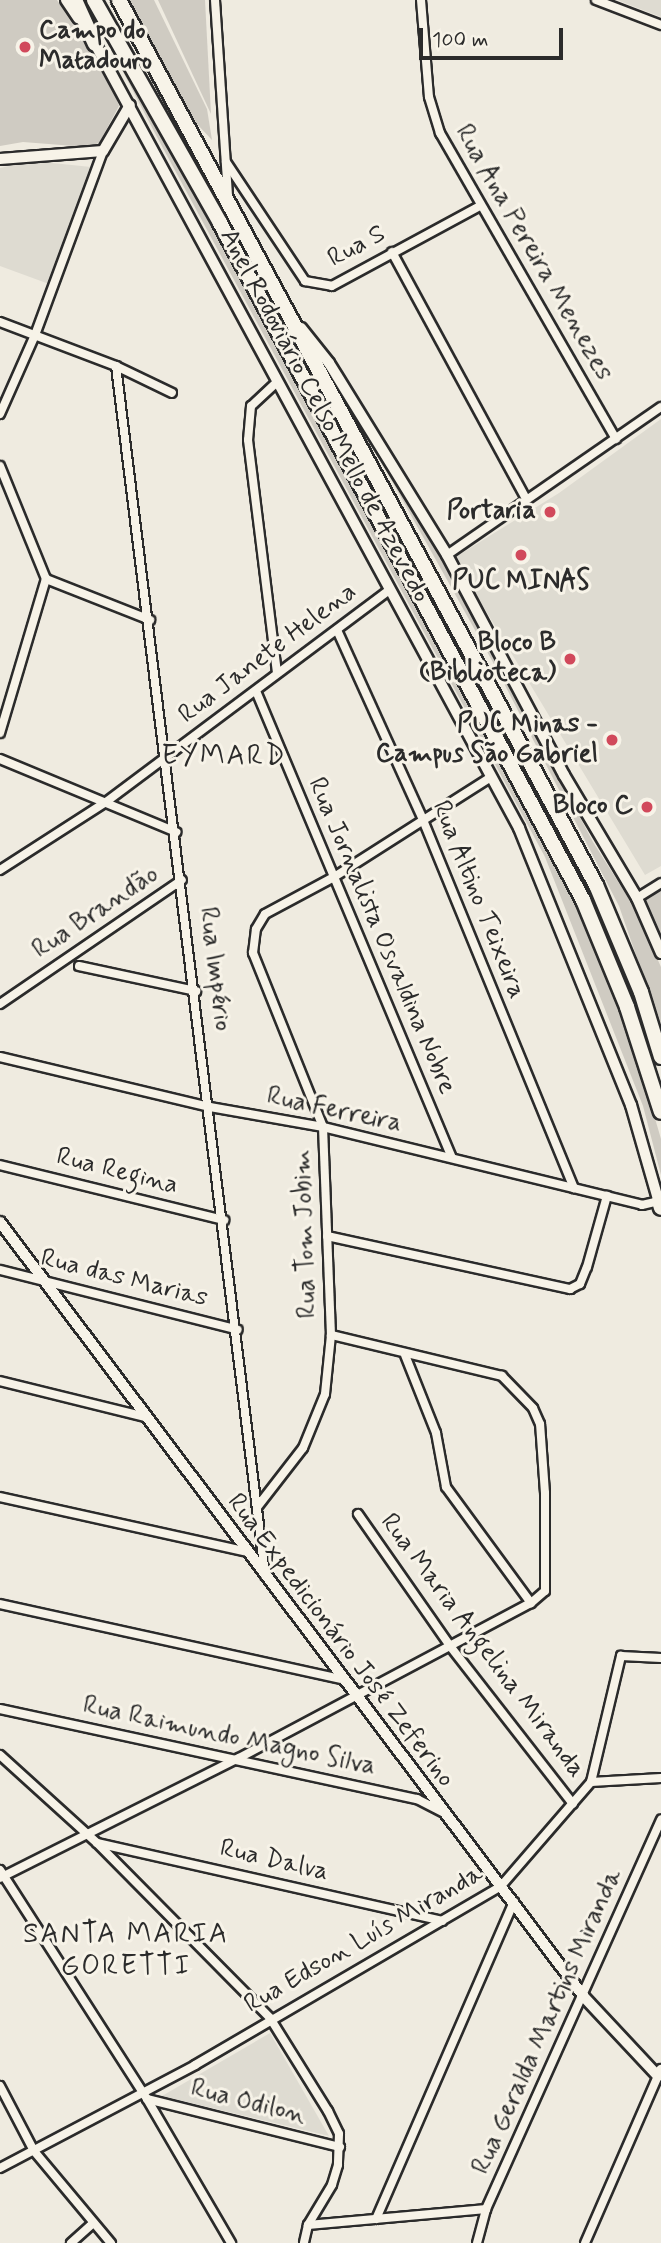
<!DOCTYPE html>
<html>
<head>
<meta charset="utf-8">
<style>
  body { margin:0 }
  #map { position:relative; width:661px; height:2243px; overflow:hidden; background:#efebe0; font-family:Mynerve,sans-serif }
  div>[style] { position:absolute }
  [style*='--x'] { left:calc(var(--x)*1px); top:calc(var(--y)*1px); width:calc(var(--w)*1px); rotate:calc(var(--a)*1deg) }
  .built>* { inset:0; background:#dedbd1 }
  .green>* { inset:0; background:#cfcbc2 }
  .roads { filter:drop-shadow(2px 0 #2b2b2b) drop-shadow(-2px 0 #2b2b2b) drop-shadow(0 2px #2b2b2b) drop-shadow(0 -2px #2b2b2b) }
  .minor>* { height:8px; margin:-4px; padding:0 4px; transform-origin:4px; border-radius:4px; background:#f7f3e8 }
  .tertiary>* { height:10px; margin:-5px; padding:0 5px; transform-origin:5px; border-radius:5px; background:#f7f3e8 }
  .secondary>* { height:10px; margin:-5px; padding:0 5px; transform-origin:5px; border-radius:5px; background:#f7f3e8 }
  .motorway>* { height:14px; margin:-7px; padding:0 7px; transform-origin:7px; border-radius:7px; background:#f7f3e8 }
  .dots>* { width:19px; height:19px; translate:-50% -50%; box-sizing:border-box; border:4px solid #f7f3e8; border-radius:50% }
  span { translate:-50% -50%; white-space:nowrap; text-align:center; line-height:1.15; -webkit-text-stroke:6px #f7f3e8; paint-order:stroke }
  .poi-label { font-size:26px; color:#2b2b2b; font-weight:700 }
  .left { translate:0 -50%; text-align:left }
  .right { translate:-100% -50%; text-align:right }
  .street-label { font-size:26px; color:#2b2b2b }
  .neighbourhood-label { font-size:28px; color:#2b2b2b; letter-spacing:2px }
  .scale { position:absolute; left:419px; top:28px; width:144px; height:32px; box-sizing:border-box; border:4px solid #2b2b2b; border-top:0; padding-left:9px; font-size:21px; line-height:24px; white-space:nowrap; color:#2b2b2b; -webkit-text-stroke:5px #f7f3e8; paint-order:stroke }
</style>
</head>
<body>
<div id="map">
  <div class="built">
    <div style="clip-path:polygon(618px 0,661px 0,661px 17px,622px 2px)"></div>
    <div style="clip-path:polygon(33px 161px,91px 167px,49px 284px,0 266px,0 168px)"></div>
    <div style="clip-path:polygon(661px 419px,661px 866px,645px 875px,454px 558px,559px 493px)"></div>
    <div style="clip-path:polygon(270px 2033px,329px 2136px,162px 2096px)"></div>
  </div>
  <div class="green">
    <div style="clip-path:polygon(0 0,57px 0,112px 86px,119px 106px,99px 143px,87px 147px,23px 142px,0 146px)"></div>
    <div style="clip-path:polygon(127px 0,154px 0,207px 109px,212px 140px,196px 123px)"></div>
    <div style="clip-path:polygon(158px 0,205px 0,211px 114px)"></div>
    <div style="clip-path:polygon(92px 3px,503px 756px,589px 928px,631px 1036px,661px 1139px,661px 1175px,643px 1106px,545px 857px,157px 137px,98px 24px)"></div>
    <div style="clip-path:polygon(364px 431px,462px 594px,593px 842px,634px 907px,661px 967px,661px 1027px,619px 906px,495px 666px)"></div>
    <div style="clip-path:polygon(661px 884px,661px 953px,637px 898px)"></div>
  </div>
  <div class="roads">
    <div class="minor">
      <div style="--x:215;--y:0;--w:195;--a:86.2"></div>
      <div style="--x:421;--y:0;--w:97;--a:85.3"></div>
      <div style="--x:429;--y:97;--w:38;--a:73"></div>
      <div style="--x:440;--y:133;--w:353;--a:60.1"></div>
      <div style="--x:596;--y:0;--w:70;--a:21"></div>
      <div style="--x:226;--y:162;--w:143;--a:56.4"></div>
      <div style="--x:305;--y:281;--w:27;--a:10"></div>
      <div style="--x:332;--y:286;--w:166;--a:-28.4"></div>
      <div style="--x:392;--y:252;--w:281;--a:61.5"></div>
      <div style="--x:0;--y:322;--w:124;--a:20.8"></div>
      <div style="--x:116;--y:366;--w:62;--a:25.7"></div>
      <div style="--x:116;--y:366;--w:1218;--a:82.97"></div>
      <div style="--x:277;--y:382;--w:35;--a:137"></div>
      <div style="--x:251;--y:406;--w:34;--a:95"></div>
      <div style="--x:248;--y:440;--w:235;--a:82.9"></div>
      <div style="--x:0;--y:414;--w:86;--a:-66.1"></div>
      <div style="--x:35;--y:335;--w:196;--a:-69.7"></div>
      <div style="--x:0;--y:466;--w:122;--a:67.8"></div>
      <div style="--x:46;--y:579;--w:112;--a:21.5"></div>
      <div style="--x:447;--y:555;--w:260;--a:-34.7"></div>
      <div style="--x:337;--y:630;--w:209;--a:65.6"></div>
      <div style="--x:423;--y:820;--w:398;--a:67.7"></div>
      <div style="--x:256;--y:691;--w:506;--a:67.23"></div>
      <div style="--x:0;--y:733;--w:161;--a:-73.4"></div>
      <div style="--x:0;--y:759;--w:191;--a:22.5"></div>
      <div style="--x:0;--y:870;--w:126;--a:-32.7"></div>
      <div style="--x:106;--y:802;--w:354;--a:-36.8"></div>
      <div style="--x:637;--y:898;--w:28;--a:-32"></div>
      <div style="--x:79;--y:966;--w:120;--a:12.1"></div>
      <div style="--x:0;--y:1004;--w:220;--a:-34.3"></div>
      <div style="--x:0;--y:1057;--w:216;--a:13.4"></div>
      <div style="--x:210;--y:1107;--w:115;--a:10"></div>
      <div style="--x:323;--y:1127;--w:328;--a:13.7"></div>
      <div style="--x:642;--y:1205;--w:17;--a:-13"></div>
      <div style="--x:0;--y:1165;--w:231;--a:13.8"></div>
      <div style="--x:327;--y:1236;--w:249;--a:12.3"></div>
      <div style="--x:570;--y:1289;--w:11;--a:-27"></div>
      <div style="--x:580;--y:1284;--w:18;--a:-68"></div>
      <div style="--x:587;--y:1267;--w:74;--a:-74.3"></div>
      <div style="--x:0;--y:1270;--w:245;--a:14.1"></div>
      <div style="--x:405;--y:1355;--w:84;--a:68.3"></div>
      <div style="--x:436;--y:1433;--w:55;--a:79.5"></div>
      <div style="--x:446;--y:1487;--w:144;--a:53.8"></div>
      <div style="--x:0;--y:1381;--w:149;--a:13.9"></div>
      <div style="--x:0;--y:1497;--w:250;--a:12.5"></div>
      <div style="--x:258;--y:1506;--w:73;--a:-52.2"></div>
      <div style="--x:303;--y:1448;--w:58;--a:-67.8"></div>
      <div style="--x:325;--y:1394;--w:59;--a:-84.2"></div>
      <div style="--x:331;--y:1335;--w:208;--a:-92.2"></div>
      <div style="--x:323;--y:1127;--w:188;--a:-111.9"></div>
      <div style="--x:253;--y:953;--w:24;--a:-83"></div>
      <div style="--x:256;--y:929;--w:17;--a:-59"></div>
      <div style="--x:265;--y:914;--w:78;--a:-28.2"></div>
      <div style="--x:334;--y:877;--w:186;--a:-32.5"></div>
      <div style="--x:358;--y:1514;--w:161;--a:55.1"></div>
      <div style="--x:450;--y:1646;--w:200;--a:52.1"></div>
      <div style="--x:0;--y:1604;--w:349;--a:12.4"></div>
      <div style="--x:0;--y:1709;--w:427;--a:12.2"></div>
      <div style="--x:417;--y:1799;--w:30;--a:27"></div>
      <div style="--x:0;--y:1755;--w:131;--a:42.2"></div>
      <div style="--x:97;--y:1843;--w:246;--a:45.3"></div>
      <div style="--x:270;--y:2018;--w:110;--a:58.1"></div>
      <div style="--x:328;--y:2111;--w:25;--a:64"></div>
      <div style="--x:339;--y:2134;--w:31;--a:92"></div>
      <div style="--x:338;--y:2165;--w:21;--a:107"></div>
      <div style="--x:332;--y:2185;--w:47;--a:121"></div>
      <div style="--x:308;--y:2225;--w:18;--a:103"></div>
      <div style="--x:591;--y:1782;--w:130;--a:-76.6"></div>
      <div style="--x:621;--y:1656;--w:40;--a:2.9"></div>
      <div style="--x:97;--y:1843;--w:354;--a:12.7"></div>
      <div style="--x:0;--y:1870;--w:272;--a:57.3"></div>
      <div style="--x:147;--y:2099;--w:167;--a:59.7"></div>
      <div style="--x:0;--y:1878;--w:267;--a:-26.7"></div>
      <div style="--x:239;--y:1758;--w:331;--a:-28"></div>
      <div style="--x:531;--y:1603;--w:18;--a:-41"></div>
      <div style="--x:545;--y:1591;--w:98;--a:-90"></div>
      <div style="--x:545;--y:1493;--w:69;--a:-94.1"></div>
      <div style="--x:540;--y:1424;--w:17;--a:-114"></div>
      <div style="--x:533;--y:1408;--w:45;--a:-134.1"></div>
      <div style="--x:502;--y:1376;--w:176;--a:-166.5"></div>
      <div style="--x:0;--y:2086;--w:73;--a:62.4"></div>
      <div style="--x:34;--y:2151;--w:120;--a:50.1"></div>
      <div style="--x:147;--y:2099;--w:199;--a:14"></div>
      <div style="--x:0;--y:2168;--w:221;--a:-27.8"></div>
      <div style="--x:195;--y:2065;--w:355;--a:-30.3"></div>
      <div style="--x:501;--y:1886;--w:138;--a:-49.1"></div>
      <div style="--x:591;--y:1782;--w:70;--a:-3.3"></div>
      <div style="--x:376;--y:2219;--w:346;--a:-66.5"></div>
      <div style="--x:308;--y:2225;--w:179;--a:-5.1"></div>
      <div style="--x:71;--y:2243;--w:30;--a:-42"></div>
      <div style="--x:477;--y:2243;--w:35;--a:-75"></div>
      <div style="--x:486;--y:2209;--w:427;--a:-65.8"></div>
      <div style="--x:585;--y:2243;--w:182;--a:-66.4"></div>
    </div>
    <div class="tertiary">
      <div style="--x:0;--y:159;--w:103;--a:-4.4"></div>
      <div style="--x:103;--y:151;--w:53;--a:-59.6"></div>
      <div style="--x:0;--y:1222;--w:970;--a:53"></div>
      <div style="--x:584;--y:1997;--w:108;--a:46.9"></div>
      <div style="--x:658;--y:2076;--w:7;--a:-63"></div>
    </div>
    <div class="secondary">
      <div style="--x:66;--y:0;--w:22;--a:56"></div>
      <div style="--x:93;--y:40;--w:896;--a:61.6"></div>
      <div style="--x:519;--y:828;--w:299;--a:68"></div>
      <div style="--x:631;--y:1105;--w:105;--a:74"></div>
      <div style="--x:301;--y:328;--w:45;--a:51.3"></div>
      <div style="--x:329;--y:363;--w:225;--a:58.4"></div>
      <div style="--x:447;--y:555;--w:249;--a:62"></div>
      <div style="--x:564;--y:775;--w:143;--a:59.3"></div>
      <div style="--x:637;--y:898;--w:60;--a:66.4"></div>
    </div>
    <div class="motorway">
      <div style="--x:75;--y:0;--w:48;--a:65.6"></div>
      <div style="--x:94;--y:0;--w:256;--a:60.5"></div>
      <div style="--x:220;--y:223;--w:768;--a:61.8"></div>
      <div style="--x:583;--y:900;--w:116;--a:67.6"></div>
      <div style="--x:627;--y:1007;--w:110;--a:72.1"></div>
      <div style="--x:119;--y:0;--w:1005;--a:61.68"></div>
      <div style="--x:596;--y:885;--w:116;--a:67.2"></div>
      <div style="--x:641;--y:992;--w:68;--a:72.9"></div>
      <div style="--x:659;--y:1201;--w:7;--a:74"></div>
    </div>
  </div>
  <div class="dots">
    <div style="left:25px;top:47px;background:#d1495b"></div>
    <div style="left:550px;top:512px;background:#d1495b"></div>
    <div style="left:521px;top:555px;background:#d1495b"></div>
    <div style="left:570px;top:659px;background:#d1495b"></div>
    <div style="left:612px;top:740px;background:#d1495b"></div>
    <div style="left:647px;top:807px;background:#d1495b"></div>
  </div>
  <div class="poi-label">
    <span class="left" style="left:39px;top:47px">Campo do<br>Matadouro</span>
    <span class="right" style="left:536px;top:512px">Portaria</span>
    <span style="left:521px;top:582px">PUC MINAS</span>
    <span class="right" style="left:556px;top:659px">Bloco B<br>(Biblioteca)</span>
    <span class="right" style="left:598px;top:740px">PUC Minas -<br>Campus São Gabriel</span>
    <span class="right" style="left:633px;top:807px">Bloco C</span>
  </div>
  <div class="street-label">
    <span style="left:357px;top:247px;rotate:-28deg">Rua S</span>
    <span style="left:533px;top:253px;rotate:60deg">Rua Ana Pereira Menezes</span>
    <span style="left:324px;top:416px;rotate:62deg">Anel Rodoviário Celso Mello de Azevedo</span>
    <span style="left:268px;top:654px;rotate:-37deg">Rua Janete Helena</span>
    <span style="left:478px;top:900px;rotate:68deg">Rua Altino Teixeira</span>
    <span style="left:96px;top:913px;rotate:-34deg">Rua Brandão</span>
    <span style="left:381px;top:936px;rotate:67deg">Rua Jornalista Osvaldina Nobre</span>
    <span style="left:214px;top:969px;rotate:83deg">Rua Império</span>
    <span style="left:334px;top:1111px;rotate:12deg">Rua Ferreira</span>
    <span style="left:117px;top:1172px;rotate:14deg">Rua Regina</span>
    <span style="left:306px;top:1234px;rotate:-92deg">Rua Tom Jobim</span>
    <span style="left:124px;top:1279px;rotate:14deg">Rua das Marias</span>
    <span style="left:340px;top:1641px;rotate:53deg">Rua Expedicionário José Zeferino</span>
    <span style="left:482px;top:1646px;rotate:53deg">Rua Maria Angelina Miranda</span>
    <span style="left:229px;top:1737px;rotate:12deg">Rua Raimundo Magno Silva</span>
    <span style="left:274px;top:1861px;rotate:13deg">Rua Dalva</span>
    <span style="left:364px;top:1940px;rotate:-30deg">Rua Edson Luís Miranda</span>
    <span style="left:548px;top:2022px;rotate:-66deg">Rua Geralda Martins Miranda</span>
    <span style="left:248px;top:2103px;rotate:14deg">Rua Odilon</span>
  </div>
  <div class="neighbourhood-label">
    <span style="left:224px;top:757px">EYMARD</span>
    <span style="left:126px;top:1951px">SANTA MARIA<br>GORETTI</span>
  </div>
  <div class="scale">100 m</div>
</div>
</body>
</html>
